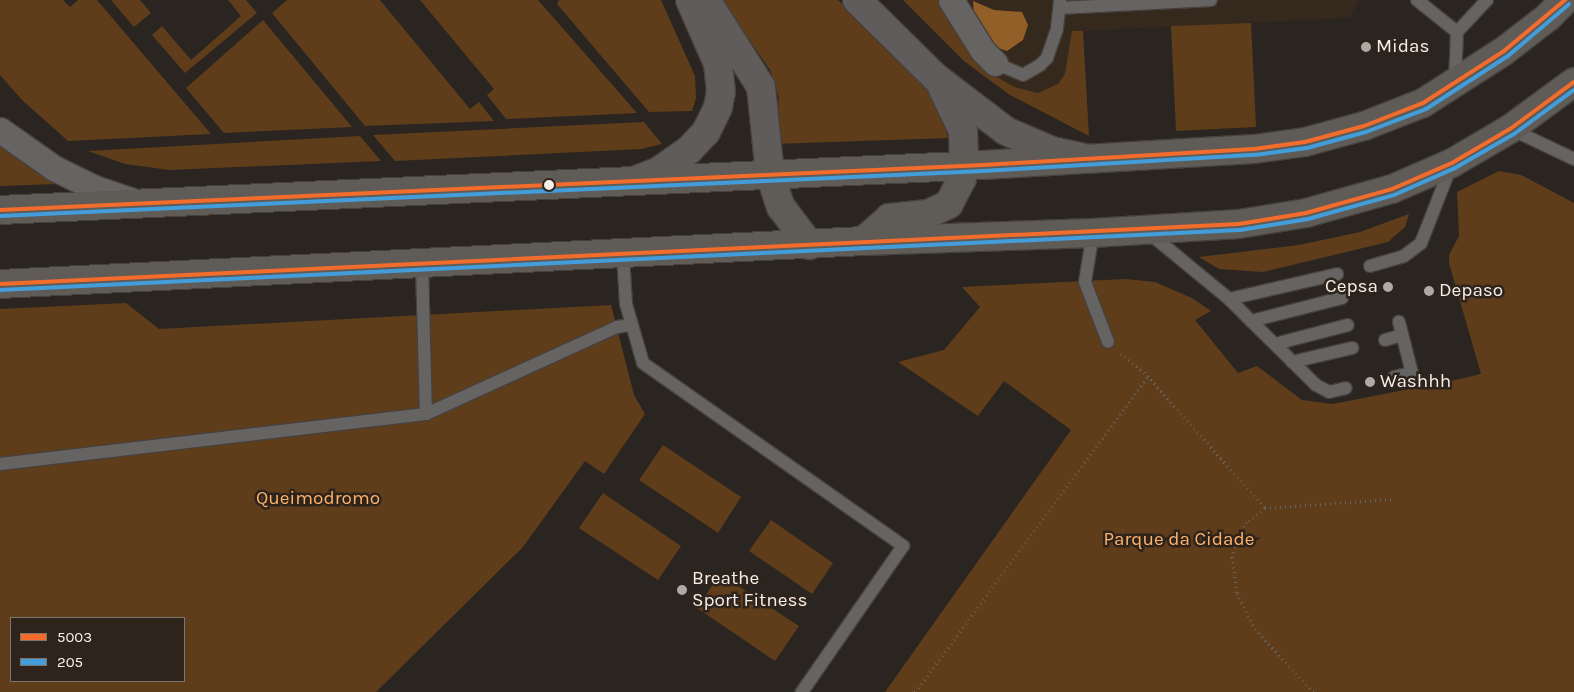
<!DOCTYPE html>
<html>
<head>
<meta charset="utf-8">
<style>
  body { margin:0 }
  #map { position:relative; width:1574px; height:692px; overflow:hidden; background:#2a2520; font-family:Karla,sans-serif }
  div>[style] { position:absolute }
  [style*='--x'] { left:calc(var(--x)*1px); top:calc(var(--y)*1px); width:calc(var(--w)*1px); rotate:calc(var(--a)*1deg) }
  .built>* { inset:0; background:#35281c }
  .green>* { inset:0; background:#5f3d1b }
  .water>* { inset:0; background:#925f28 }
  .path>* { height:3px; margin-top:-1.5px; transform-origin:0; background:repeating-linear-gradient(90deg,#666461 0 1px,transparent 0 5px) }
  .roads { filter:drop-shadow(1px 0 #46413d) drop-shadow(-1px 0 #46413d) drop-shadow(0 1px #46413d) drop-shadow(0 -1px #46413d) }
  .lane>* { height:12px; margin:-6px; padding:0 6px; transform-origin:6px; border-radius:6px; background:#666462 }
  .street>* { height:25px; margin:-12.5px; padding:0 12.5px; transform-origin:12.5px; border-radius:12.5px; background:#666462 }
  .secondary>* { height:28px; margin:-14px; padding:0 14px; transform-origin:14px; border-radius:14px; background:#605c5b }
  .primary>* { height:28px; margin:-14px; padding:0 14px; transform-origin:14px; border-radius:14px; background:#5f5b57 }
  .bus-1>* { height:4px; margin:-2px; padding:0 2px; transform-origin:2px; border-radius:2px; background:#f36c2b }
  .bus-2>* { height:4px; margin:-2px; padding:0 2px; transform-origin:2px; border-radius:2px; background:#429dda }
  .dots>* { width:14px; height:14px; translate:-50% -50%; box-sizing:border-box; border:2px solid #2e241c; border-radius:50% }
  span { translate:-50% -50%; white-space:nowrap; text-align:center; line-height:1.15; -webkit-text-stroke:5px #2e241c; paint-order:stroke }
  .poi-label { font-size:19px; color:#f6efe9 }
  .left { translate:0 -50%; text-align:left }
  .right { translate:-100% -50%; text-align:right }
  .park-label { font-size:19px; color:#ffb369 }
  .legend { position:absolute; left:10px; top:617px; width:175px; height:65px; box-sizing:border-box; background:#2e241c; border:1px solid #7e756e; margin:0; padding:6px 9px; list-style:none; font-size:15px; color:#f6efe9 }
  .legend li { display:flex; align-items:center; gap:10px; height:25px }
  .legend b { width:25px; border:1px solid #7e756e }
</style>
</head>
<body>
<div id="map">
  <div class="built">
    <div style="clip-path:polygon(903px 0,1360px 0,1349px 18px,1083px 31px,1089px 136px,1010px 95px,988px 79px,964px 61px)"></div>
  </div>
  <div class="green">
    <div style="clip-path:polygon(0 0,63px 0,70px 7px,78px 0,97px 0,211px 134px,68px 141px,22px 100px,0 75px)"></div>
    <div style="clip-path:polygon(111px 0,140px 0,151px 13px,134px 27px)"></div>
    <div style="clip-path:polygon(228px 0,246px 0,257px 13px,185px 73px,152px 35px,162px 26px,191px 60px,241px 16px)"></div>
    <div style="clip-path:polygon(287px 0,380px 0,470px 109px,479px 102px,494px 121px,365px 126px,272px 13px)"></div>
    <div style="clip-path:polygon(420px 0,538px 0,637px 113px,506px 119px,487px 95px,494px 89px)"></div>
    <div style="clip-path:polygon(559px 0,661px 0,695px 76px,696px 98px,692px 111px,649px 112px,557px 4px)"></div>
    <div style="clip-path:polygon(722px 0,838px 0,936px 97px,948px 138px,774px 144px,779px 98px,770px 70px)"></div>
    <div style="clip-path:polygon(903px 0,940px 0,979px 60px,997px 77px,1014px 87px,1038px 93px,1058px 84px,1065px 74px,1072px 31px,1083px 31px,1089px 136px,1010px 95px,988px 79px,964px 61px)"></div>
    <div style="clip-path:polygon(263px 20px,352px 127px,224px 133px,186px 88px)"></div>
    <div style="clip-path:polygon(1251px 23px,1256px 127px,1176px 131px,1171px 26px)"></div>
    <div style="clip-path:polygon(644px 122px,662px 144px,641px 149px,395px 161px,373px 135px)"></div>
    <div style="clip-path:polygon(360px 136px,381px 161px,169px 170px,125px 164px,88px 151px)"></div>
    <div style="clip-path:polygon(0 145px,34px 171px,57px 184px,0 186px)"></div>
    <div style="clip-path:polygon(1499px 171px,1521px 175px,1574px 203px,1574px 692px,885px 692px,1071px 430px,1004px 381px,978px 416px,898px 362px,944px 350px,980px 307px,962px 287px,1126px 279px,1155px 282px,1192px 298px,1211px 311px,1195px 320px,1238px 373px,1257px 366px,1302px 400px,1333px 404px,1460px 379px,1481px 374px,1449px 263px,1449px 255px,1459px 236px,1457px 192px)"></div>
    <div style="clip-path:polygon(1409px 214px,1405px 227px,1388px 242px,1263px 272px,1219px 269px,1199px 257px,1299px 245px,1360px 232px)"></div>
    <div style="clip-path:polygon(evenodd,126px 303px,159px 329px,611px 305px,634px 395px,645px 414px,604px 474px,585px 461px,523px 547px,376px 692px,0 692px,0 309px,126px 303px,11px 618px,184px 618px,184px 681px,11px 681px,11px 618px)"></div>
    <div style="clip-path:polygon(663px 445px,741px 497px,718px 533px,639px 480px)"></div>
    <div style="clip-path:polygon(603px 493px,681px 546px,658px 580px,579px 528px)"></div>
    <div style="clip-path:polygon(771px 520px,833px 563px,812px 594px,749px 551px)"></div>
    <div style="clip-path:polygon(720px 574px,799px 626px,775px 661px,697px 608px)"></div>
  </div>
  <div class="water">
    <div style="clip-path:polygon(973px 1px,994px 10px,1022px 12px,1028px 25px,1023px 40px,1007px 51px,992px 46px,974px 18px)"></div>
  </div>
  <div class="path">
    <div style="--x:1121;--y:353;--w:30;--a:40"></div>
    <div style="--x:1144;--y:372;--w:182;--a:48.3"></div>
    <div style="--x:1265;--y:508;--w:23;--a:142"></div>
    <div style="--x:1247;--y:522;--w:18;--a:124"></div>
    <div style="--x:1237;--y:537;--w:21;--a:104"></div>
    <div style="--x:1232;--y:557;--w:36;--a:82"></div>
    <div style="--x:1237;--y:593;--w:40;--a:63.4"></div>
    <div style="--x:1255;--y:629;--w:86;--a:47.4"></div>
    <div style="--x:1265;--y:508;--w:128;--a:-4"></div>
    <div style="--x:915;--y:692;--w:392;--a:-53.5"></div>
  </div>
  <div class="roads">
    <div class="lane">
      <div style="--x:1417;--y:0;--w:51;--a:38.7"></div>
      <div style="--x:1060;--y:8;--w:151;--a:-3"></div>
      <div style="--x:995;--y:63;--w:30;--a:23"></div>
      <div style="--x:1023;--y:75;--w:20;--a:-30"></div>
      <div style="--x:1040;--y:65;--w:10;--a:-45"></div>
      <div style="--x:1047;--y:58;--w:31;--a:-71"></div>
      <div style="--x:1057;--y:29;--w:28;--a:-84"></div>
      <div style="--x:1455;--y:81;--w:49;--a:-87.7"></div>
      <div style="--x:1457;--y:32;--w:44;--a:-46.8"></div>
      <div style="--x:1511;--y:129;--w:70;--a:25.5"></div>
      <div style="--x:1093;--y:233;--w:50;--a:99.3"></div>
      <div style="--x:1085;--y:282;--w:64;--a:69"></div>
      <div style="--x:1149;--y:233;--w:104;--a:39.5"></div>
      <div style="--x:1229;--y:299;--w:122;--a:44.7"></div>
      <div style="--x:1316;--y:385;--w:15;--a:28"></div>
      <div style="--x:1329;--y:392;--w:17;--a:-13"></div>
      <div style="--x:623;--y:255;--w:49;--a:86.5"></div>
      <div style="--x:626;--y:304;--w:61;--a:73.9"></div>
      <div style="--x:643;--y:363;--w:318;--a:35.1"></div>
      <div style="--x:903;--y:546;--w:178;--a:124.7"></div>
      <div style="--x:422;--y:264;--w:150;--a:88.5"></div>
      <div style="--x:1370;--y:266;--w:35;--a:-16"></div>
      <div style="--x:1404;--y:256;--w:21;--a:-37"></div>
      <div style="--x:1421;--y:243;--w:83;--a:-68.7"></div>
      <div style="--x:1229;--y:299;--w:111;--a:-13"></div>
      <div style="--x:1251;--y:321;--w:94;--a:-14.2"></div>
      <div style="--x:1385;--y:340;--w:18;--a:-16"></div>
      <div style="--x:1275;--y:344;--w:75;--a:-14.6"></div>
      <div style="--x:1292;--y:362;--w:62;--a:-13.1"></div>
      <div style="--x:1394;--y:377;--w:18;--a:-13"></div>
      <div style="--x:1412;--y:373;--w:53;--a:-104.3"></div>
      <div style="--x:0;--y:464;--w:429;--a:-6.7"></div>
      <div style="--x:426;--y:414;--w:210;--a:-24.5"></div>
      <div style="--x:617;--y:327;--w:15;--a:-8"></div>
    </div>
    <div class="street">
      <div style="--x:951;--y:0;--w:60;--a:57.9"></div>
      <div style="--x:983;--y:51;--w:17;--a:45"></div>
      <div style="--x:0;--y:130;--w:66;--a:35.1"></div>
      <div style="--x:54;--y:168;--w:46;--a:26"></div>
      <div style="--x:95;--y:188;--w:43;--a:18.9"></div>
    </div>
    <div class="secondary">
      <div style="--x:706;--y:0;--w:103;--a:57.7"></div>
      <div style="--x:761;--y:87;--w:87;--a:84.1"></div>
      <div style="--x:857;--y:0;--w:110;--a:44.6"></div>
      <div style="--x:935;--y:77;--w:89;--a:37.3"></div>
      <div style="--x:1006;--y:131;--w:50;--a:23.5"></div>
      <div style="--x:1052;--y:151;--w:29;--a:12"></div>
      <div style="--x:942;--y:87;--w:49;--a:64.5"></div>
      <div style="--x:963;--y:131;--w:35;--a:88"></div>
      <div style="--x:636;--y:180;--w:25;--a:-21"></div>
      <div style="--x:659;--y:171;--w:37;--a:-35"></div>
      <div style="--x:689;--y:150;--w:25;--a:-47"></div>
      <div style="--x:706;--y:132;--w:28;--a:-64"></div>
      <div style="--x:718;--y:107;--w:15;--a:-79"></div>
      <div style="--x:721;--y:92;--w:28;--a:-96"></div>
      <div style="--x:718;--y:64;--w:70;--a:-113.6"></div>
    </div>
    <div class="primary">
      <div style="--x:770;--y:174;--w:35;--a:72"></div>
      <div style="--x:781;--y:207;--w:48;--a:52.7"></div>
      <div style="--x:0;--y:210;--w:984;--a:-2.62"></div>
      <div style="--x:983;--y:165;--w:271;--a:-3.4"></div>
      <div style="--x:1254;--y:149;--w:51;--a:-7.8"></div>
      <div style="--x:1305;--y:142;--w:61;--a:-15.2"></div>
      <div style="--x:1364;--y:126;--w:63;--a:-21.3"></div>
      <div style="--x:1423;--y:103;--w:96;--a:-32.7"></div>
      <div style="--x:1504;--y:51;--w:56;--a:-37.7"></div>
      <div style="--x:1548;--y:17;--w:24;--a:-45"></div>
      <div style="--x:863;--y:241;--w:35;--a:-41"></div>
      <div style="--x:889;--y:218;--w:39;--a:-6"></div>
      <div style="--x:928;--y:214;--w:23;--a:-25"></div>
      <div style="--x:949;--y:204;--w:28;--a:-63"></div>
      <div style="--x:962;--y:179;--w:13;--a:-81"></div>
      <div style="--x:0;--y:284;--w:864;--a:-2.85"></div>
      <div style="--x:863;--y:241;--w:230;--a:-2"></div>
      <div style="--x:1093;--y:233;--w:146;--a:-3.5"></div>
      <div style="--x:1239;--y:224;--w:68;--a:-9.3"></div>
      <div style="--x:1306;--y:213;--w:89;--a:-15.6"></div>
      <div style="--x:1392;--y:189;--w:65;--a:-23.4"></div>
      <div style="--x:1452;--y:163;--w:67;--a:-30.4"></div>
      <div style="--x:1510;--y:129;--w:79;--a:-36.3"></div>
    </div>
  </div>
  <div class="bus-1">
    <div style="--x:0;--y:210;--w:984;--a:-2.62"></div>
    <div style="--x:983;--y:165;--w:271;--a:-3.4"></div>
    <div style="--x:1254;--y:149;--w:51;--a:-7.8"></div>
    <div style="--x:1305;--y:142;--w:61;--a:-15.2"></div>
    <div style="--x:1364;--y:126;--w:63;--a:-21.3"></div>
    <div style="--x:1423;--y:103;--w:96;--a:-32.7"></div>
    <div style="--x:1504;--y:51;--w:80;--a:-39.9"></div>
    <div style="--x:0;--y:284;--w:1240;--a:-2.77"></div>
    <div style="--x:1239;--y:224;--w:68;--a:-9.3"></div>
    <div style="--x:1306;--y:213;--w:89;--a:-15.6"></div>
    <div style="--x:1392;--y:189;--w:65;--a:-23.4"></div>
    <div style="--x:1452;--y:163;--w:67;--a:-30.4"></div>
    <div style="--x:1510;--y:129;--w:79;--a:-36.3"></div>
  </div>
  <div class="bus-2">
    <div style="--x:0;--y:216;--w:984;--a:-2.62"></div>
    <div style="--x:983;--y:171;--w:272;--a:-3.4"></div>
    <div style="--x:1255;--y:155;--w:52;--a:-7.7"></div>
    <div style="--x:1307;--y:148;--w:61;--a:-15.2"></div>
    <div style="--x:1366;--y:132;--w:64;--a:-21"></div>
    <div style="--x:1426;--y:109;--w:98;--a:-32.9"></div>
    <div style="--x:1508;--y:56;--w:80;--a:-40.4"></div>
    <div style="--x:0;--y:290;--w:1241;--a:-2.77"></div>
    <div style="--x:1240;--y:230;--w:69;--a:-9.2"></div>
    <div style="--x:1308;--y:219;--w:89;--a:-15.6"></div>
    <div style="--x:1394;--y:195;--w:67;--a:-23.9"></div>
    <div style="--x:1455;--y:168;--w:68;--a:-30"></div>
    <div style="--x:1514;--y:134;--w:74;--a:-36.3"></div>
  </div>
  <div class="dots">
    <div style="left:1366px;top:47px;background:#afa8a3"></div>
    <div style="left:549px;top:185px;background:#f6efe9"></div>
    <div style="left:1388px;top:287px;background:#afa8a3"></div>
    <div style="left:1429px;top:291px;background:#afa8a3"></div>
    <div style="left:1370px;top:382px;background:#afa8a3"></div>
    <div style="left:682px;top:590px;background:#afa8a3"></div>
  </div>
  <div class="poi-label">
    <span class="left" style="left:1376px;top:47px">Midas</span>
    <span class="right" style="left:1378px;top:287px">Cepsa</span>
    <span class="left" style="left:1439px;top:291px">Depaso</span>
    <span class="left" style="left:1380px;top:382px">Washhh</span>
    <span class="left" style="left:692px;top:590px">Breathe<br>Sport Fitness</span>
  </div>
  <div class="park-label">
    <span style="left:318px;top:499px">Queimodromo</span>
    <span style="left:1179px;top:540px">Parque da Cidade</span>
  </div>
  <ul class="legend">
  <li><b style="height:6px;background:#f36c2b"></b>5003</li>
  <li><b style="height:6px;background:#429dda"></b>205</li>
  </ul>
</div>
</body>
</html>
